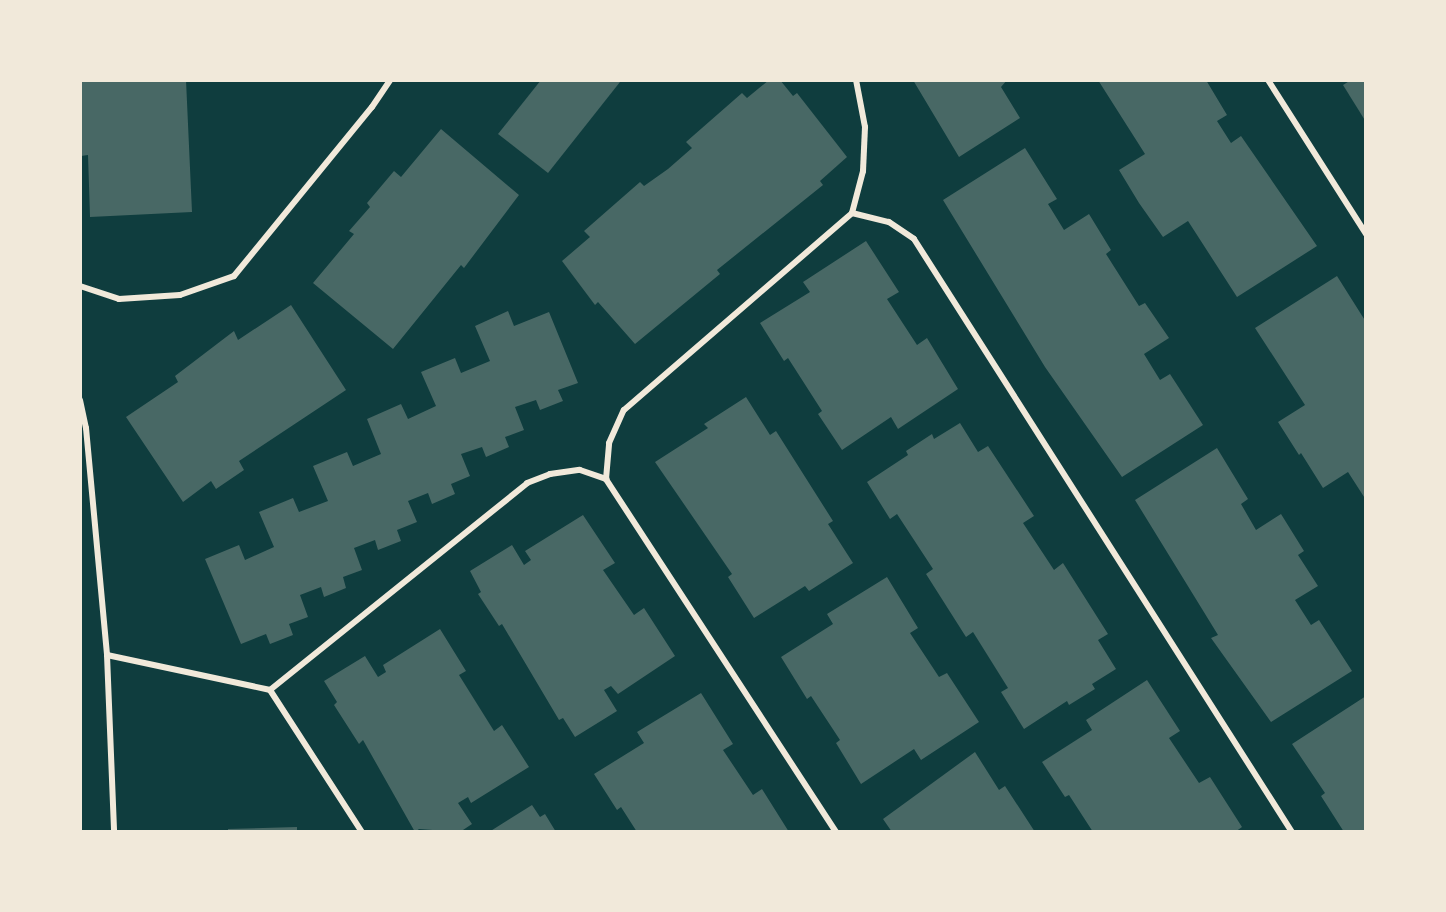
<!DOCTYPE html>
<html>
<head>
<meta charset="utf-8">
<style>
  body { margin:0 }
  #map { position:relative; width:1446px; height:912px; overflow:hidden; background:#0f3d3e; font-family:"PT Sans",sans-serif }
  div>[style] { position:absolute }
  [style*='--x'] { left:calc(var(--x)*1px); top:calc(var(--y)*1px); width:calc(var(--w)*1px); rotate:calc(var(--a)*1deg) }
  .building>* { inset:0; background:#486865 }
  .service>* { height:6px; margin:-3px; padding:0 3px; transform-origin:3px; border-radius:3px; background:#f1e9da }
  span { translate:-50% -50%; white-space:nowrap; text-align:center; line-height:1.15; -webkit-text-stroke:8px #f1e9da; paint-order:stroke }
  .frame { position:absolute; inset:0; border:82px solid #f1e9da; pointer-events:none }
</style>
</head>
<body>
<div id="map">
  <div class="building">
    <div style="clip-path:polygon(85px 80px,186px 80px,192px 212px,90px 217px,88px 155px,81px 156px,80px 81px)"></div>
    <div style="clip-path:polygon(541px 80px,620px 82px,548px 173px,498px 134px)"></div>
    <div style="clip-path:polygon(769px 80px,780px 80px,793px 96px,797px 93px,847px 157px,820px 181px,823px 185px,717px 270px,720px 274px,635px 344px,598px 302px,595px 305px,562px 261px,590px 237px,584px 231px,640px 182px,644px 186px,668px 169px,692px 148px,686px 142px,742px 93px,747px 98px)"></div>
    <div style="clip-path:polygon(913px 80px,1007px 80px,1001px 87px,1020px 118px,959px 157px)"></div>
    <div style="clip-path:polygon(1098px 80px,1206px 80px,1227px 115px,1217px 121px,1231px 143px,1241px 136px,1317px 246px,1237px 297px,1188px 221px,1163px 237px,1139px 203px,1119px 170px,1145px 154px)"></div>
    <div style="clip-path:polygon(1351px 80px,1366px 80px,1366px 122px,1343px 85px)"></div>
    <div style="clip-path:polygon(441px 129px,519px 195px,464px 268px,461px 265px,393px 349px,313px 283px,354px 234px,349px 231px,370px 207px,367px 203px,394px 171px,401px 177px)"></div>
    <div style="clip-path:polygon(1025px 148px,1057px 199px,1048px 204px,1064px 230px,1089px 214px,1111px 250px,1106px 254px,1139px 306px,1145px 303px,1169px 338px,1144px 354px,1160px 380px,1170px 374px,1203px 425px,1122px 477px,1045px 367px,943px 200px)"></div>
    <div style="clip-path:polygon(866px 241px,899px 292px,887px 299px,917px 345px,927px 338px,958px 389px,898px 429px,891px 417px,842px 450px,818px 414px,822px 411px,788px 358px,784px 361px,760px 323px,810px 292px,803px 282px)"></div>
    <div style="clip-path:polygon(1337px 276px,1366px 322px,1366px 500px,1348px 472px,1323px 488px,1301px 453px,1299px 455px,1278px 422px,1305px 405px,1255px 328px)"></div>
    <div style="clip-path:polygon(291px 305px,346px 390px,239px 461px,244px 470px,216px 489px,211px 481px,183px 502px,126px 417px,178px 382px,175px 376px,234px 331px,238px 340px)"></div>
    <div style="clip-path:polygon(508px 311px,514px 326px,549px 312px,578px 383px,558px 390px,563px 401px,540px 410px,536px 400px,515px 407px,524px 430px,505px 437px,509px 447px,486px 457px,482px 447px,461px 454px,470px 476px,451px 484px,455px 494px,432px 504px,428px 493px,408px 501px,417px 522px,397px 530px,401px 541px,378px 550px,375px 540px,354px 548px,362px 570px,343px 577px,346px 588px,324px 597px,321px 587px,300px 595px,308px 617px,289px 624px,293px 635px,270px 644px,266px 634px,241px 644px,205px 559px,239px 545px,245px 560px,274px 547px,259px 512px,293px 498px,299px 512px,328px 501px,313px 466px,347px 452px,353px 466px,381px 454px,367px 419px,401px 404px,408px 419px,436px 406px,421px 372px,455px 358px,461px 373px,490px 361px,475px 326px)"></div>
    <div style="clip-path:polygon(746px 397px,770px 435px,776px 431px,833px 521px,828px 524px,853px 563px,809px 591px,805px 586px,754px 618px,728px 577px,732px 574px,655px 462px,708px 428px,704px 424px)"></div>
    <div style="clip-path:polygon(960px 423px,978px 452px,988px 446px,1034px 516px,1023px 523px,1054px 570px,1063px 563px,1108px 634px,1098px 640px,1116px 669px,1092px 684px,1095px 689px,1069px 705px,1067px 701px,1024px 729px,1001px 692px,1008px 688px,973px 632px,966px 637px,926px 574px,933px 569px,897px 514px,890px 519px,867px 482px,908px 455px,906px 451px,932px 434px,934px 439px)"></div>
    <div style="clip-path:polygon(1217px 448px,1248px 499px,1241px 504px,1256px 530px,1281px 514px,1304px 551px,1298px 555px,1318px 586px,1295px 600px,1311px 625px,1319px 620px,1352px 671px,1271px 722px,1211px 638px,1218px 635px,1135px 500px)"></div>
    <div style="clip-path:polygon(583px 515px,615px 563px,603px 570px,634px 615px,644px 608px,675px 656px,618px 694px,611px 686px,604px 690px,617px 711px,575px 737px,563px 718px,559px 720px,502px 624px,499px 626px,478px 594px,481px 592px,470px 571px,512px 545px,524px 565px,531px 560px,525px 551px)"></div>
    <div style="clip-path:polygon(887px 577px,918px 628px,910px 633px,939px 677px,947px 673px,979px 722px,921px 760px,914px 749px,861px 784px,836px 743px,840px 740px,811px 696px,807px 699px,781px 657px,833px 624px,827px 614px)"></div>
    <div style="clip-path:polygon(440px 629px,466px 671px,459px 675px,494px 731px,502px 725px,529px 767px,471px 803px,468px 797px,458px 803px,472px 824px,460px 832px,419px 829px,415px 832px,363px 740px,359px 744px,334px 705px,337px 702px,324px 681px,365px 656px,378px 677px,386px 672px,383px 665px)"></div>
    <div style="clip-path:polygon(1147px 680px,1180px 731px,1169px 738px,1199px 783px,1210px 777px,1242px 827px,1235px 832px,1093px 832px,1069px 795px,1065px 797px,1042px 762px,1092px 730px,1086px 720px)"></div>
    <div style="clip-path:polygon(701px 693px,733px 744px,723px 750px,753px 795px,762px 789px,789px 832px,637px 832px,621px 807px,617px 810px,594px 774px,644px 743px,637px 732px)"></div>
    <div style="clip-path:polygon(1366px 696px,1366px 832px,1344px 832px,1321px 796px,1325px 793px,1292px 744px)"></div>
    <div style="clip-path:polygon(975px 752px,999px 790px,1005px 786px,1035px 832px,892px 832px,883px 819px)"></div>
    <div style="clip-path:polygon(532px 805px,540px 817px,545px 814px,556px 832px,489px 832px)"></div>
    <div style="clip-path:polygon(297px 827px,297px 832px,228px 832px,228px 829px)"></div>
  </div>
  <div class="service">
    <div style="--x:1268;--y:80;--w:183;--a:57.5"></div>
    <div style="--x:852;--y:213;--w:38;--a:14"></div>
    <div style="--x:889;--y:222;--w:30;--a:34"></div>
    <div style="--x:914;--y:239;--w:703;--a:57.49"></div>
    <div style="--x:80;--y:286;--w:41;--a:18.4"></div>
    <div style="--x:119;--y:299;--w:61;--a:-3.8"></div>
    <div style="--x:180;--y:295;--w:57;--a:-19.4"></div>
    <div style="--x:234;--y:276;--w:218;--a:-50.8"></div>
    <div style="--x:372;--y:107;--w:32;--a:-56"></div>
    <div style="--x:80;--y:400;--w:29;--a:78"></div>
    <div style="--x:86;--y:428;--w:228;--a:84.7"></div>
    <div style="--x:107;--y:655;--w:177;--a:87.7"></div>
    <div style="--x:107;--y:655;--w:167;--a:12.1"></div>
    <div style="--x:270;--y:690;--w:169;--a:57.1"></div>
    <div style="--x:270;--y:690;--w:330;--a:-38.8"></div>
    <div style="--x:527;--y:483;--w:25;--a:-21"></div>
    <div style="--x:550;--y:474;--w:30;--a:-8"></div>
    <div style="--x:580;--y:470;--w:28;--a:19"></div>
    <div style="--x:836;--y:832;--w:421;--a:-123.1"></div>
    <div style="--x:606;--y:479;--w:36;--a:-85"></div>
    <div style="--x:609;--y:443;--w:36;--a:-66"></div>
    <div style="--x:624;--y:410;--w:301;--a:-40.8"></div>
    <div style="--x:852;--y:213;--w:43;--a:-75.3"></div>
    <div style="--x:863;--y:171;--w:44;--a:-87.4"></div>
    <div style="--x:865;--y:127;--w:48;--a:-100.8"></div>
  </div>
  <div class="frame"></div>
</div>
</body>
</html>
